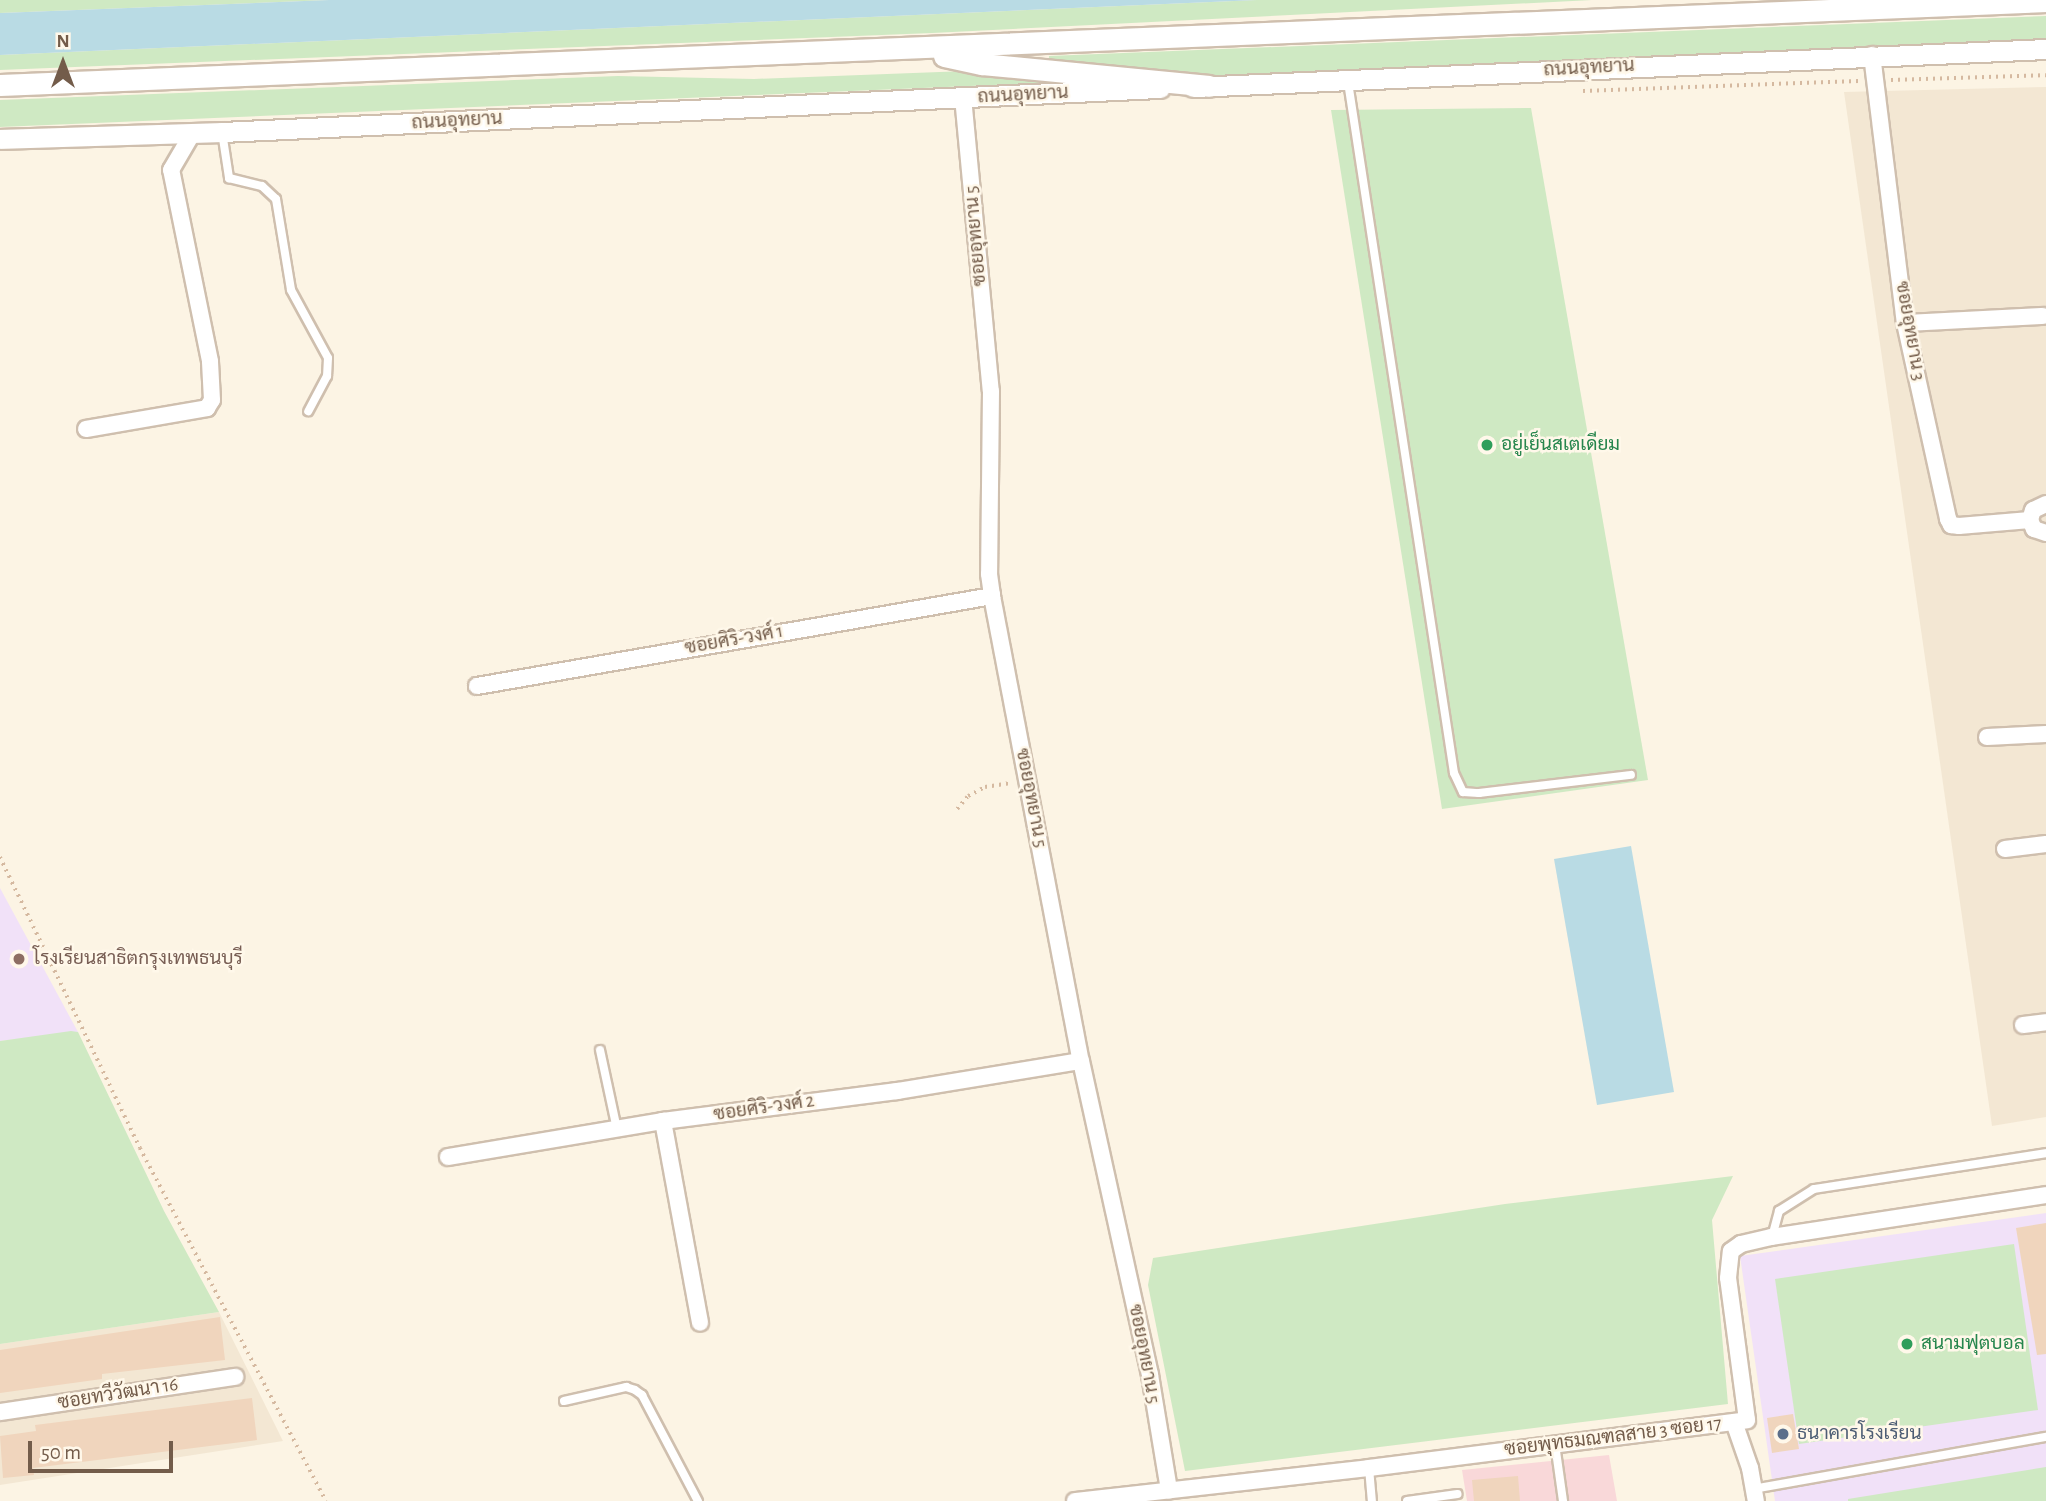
<!DOCTYPE html>
<html>
<head>
<meta charset="utf-8">
<style>
  body { margin:0 }
  #map { position:relative; width:2046px; height:1501px; overflow:hidden; background:#fcf4e4; font-family:"Alegreya Sans",Sarabun,sans-serif }
  div>[style] { position:absolute }
  [style*='--x'] { left:calc(var(--x)*1px); top:calc(var(--y)*1px); width:calc(var(--w)*1px); rotate:calc(var(--a)*1deg) }
  .residential>* { inset:0; background:#f3e7d3 }
  .education>* { inset:0; background:#f1e1f8 }
  .medical>* { inset:0; background:#f9d8d9 }
  .green>* { inset:0; background:#cfe9c3 }
  .water>* { inset:0; background:#b9dbe4 }
  .building>* { inset:0; background:#f0d5bd }
  .path>* { height:3.5px; margin-top:-1.75px; transform-origin:0; background:repeating-linear-gradient(90deg,#d5b9a0 0 2px,transparent 0 7px) }
  .roads { filter:drop-shadow(2px 0 #cfbfae) drop-shadow(-2px 0 #cfbfae) drop-shadow(0 2px #cfbfae) drop-shadow(0 -2px #cfbfae) }
  .service>* { height:8px; margin:-4px; padding:0 4px; transform-origin:4px; border-radius:4px; background:#fff }
  .minor>* { height:16px; margin:-8px; padding:0 8px; transform-origin:8px; border-radius:8px; background:#fff }
  .tertiary>* { height:19px; margin:-9.5px; padding:0 9.5px; transform-origin:9.5px; border-radius:9.5px; background:#fff }
  .secondary>* { height:21px; margin:-10.5px; padding:0 10.5px; transform-origin:10.5px; border-radius:10.5px; background:#fff }
  .dots>* { width:19px; height:19px; translate:-50% -50%; box-sizing:border-box; border:4px solid #fff8ea; border-radius:50% }
  span { translate:-50% -50%; white-space:nowrap; text-align:center; line-height:1.15; -webkit-text-stroke:5px #fff8ea; paint-order:stroke }
  .street-label { font-size:19px; color:#735c4a }
  .leisure-label { font-size:19px; color:#27864d }
  .left { translate:0 -50%; text-align:left }
  .education-label { font-size:19px; color:#785e54 }
  .service-label { font-size:19px; color:#4e5e75 }
  .north { position:absolute; left:28px; top:28px; width:70px; height:70px; -webkit-text-stroke:5px #fff8ea; paint-order:stroke; rotate:0deg; font-size:19px; font-weight:700; line-height:28px; text-align:center; color:#735c4a }
  .north::after { content:''; display:block; margin:auto; width:24px; height:32px; background:#735c4a; clip-path:polygon(50% 0,100% 100%,50% 72%,0 100%) }
  .scale { position:absolute; left:28px; top:1441px; width:145px; height:32px; box-sizing:border-box; border:4px solid #735c4a; border-top:0; padding-left:9px; font-size:21px; line-height:24px; white-space:nowrap; color:#735c4a; -webkit-text-stroke:5px #fff8ea; paint-order:stroke }
</style>
</head>
<body>
<div id="map">
  <div class="residential">
    <div style="clip-path:polygon(2046px 87px,2046px 1117px,1992px 1126px,1844px 92px)"></div>
    <div style="clip-path:polygon(219px 1312px,283px 1441px,0 1485px,0 1344px)"></div>
  </div>
  <div class="education">
    <div style="clip-path:polygon(0 888px,78px 1032px,0 1041px)"></div>
    <div style="clip-path:polygon(2046px 1213px,2046px 1501px,1775px 1501px,1740px 1256px)"></div>
  </div>
  <div class="medical">
    <div style="clip-path:polygon(1609px 1455px,1617px 1501px,1467px 1501px,1462px 1470px)"></div>
  </div>
  <div class="green">
    <div style="clip-path:polygon(0 0,329px 0,0 13px)"></div>
    <div style="clip-path:polygon(1257px 0,1592px 0,932px 33px,0 70px,0 55px)"></div>
    <div style="clip-path:polygon(2046px 16px,2046px 42px,1200px 77px,1049px 63px,1049px 56px)"></div>
    <div style="clip-path:polygon(966px 71px,1044px 75px,1043px 83px,0 127px,0 100px,618px 76px,754px 79px)"></div>
    <div style="clip-path:polygon(1531px 108px,1648px 780px,1442px 809px,1331px 110px)"></div>
    <div style="clip-path:polygon(71px 1031px,78px 1032px,164px 1211px,219px 1312px,0 1344px,0 1041px)"></div>
    <div style="clip-path:polygon(1733px 1176px,1712px 1220px,1728px 1404px,1185px 1471px,1148px 1285px,1153px 1258px,1505px 1204px)"></div>
    <div style="clip-path:polygon(2014px 1244px,2038px 1410px,1799px 1444px,1775px 1279px)"></div>
    <div style="clip-path:polygon(2046px 1467px,2046px 1501px,1848px 1501px,1848px 1499px)"></div>
  </div>
  <div class="water">
    <div style="clip-path:polygon(329px 0,1257px 0,0 55px,0 13px)"></div>
    <div style="clip-path:polygon(1631px 846px,1674px 1092px,1597px 1105px,1554px 859px)"></div>
  </div>
  <div class="building">
    <div style="clip-path:polygon(2046px 1223px,2046px 1354px,2037px 1355px,2016px 1228px)"></div>
    <div style="clip-path:polygon(220px 1317px,225px 1360px,102px 1374px,102px 1379px,0 1393px,0 1350px)"></div>
    <div style="clip-path:polygon(252px 1398px,257px 1440px,33px 1468px,34px 1475px,3px 1478px,0 1436px,36px 1431px,35px 1425px)"></div>
    <div style="clip-path:polygon(1793px 1414px,1799px 1449px,1772px 1453px,1767px 1418px)"></div>
    <div style="clip-path:polygon(1518px 1476px,1520px 1501px,1474px 1501px,1472px 1480px)"></div>
  </div>
  <div class="path">
    <div style="--x:1891;--y:80;--w:155;--a:-1.8"></div>
    <div style="--x:1583;--y:91;--w:276;--a:-2.1"></div>
    <div style="--x:957;--y:809;--w:17;--a:-50"></div>
    <div style="--x:968;--y:796;--w:19;--a:-28"></div>
    <div style="--x:985;--y:787;--w:26;--a:-9"></div>
    <div style="--x:0;--y:857;--w:323;--a:64.3"></div>
    <div style="--x:140;--y:1148;--w:399;--a:62.2"></div>
  </div>
  <div class="roads">
    <div class="service">
      <div style="--x:1348;--y:82;--w:699;--a:81.28"></div>
      <div style="--x:1454;--y:773;--w:21;--a:65"></div>
      <div style="--x:1463;--y:792;--w:16;--a:4"></div>
      <div style="--x:1479;--y:793;--w:153;--a:-6.8"></div>
      <div style="--x:222;--y:132;--w:47;--a:81.3"></div>
      <div style="--x:229;--y:178;--w:34;--a:14"></div>
      <div style="--x:262;--y:186;--w:19;--a:43"></div>
      <div style="--x:276;--y:199;--w:92;--a:80.6"></div>
      <div style="--x:291;--y:290;--w:77;--a:61.4"></div>
      <div style="--x:328;--y:358;--w:18;--a:93"></div>
      <div style="--x:327;--y:376;--w:40;--a:118"></div>
      <div style="--x:600;--y:1050;--w:81;--a:77.9"></div>
      <div style="--x:1772;--y:1237;--w:27;--a:-75"></div>
      <div style="--x:1779;--y:1211;--w:41;--a:-32.2"></div>
      <div style="--x:1814;--y:1189;--w:235;--a:-8.8"></div>
      <div style="--x:564;--y:1401;--w:64;--a:-12.7"></div>
      <div style="--x:626;--y:1387;--w:9;--a:18"></div>
      <div style="--x:635;--y:1390;--w:9;--a:36"></div>
      <div style="--x:642;--y:1395;--w:120;--a:62.2"></div>
      <div style="--x:1555;--y:1444;--w:58;--a:82"></div>
      <div style="--x:1369;--y:1468;--w:33;--a:85"></div>
      <div style="--x:1753;--y:1489;--w:298;--a:-10.1"></div>
      <div style="--x:1407;--y:1501;--w:51;--a:-7.8"></div>
    </div>
    <div class="minor">
      <div style="--x:1872;--y:55;--w:270;--a:83"></div>
      <div style="--x:1905;--y:323;--w:201;--a:77.6"></div>
      <div style="--x:1948;--y:519;--w:7;--a:63"></div>
      <div style="--x:1951;--y:525;--w:8;--a:7"></div>
      <div style="--x:1959;--y:526;--w:71;--a:-4.8"></div>
      <div style="--x:963;--y:97;--w:295;--a:84.6"></div>
      <div style="--x:991;--y:391;--w:183;--a:90.6"></div>
      <div style="--x:989;--y:574;--w:22;--a:82"></div>
      <div style="--x:992;--y:596;--w:473;--a:79.2"></div>
      <div style="--x:1081;--y:1061;--w:321;--a:77.6"></div>
      <div style="--x:1150;--y:1375;--w:117;--a:80.6"></div>
      <div style="--x:1905;--y:323;--w:138;--a:-2.9"></div>
      <div style="--x:86;--y:429;--w:123;--a:-9.8"></div>
      <div style="--x:207;--y:408;--w:9;--a:-58"></div>
      <div style="--x:212;--y:400;--w:39;--a:-93"></div>
      <div style="--x:210;--y:361;--w:195;--a:-101.5"></div>
      <div style="--x:171;--y:170;--w:42;--a:-59.7"></div>
      <div style="--x:2046;--y:504;--w:14;--a:155"></div>
      <div style="--x:2033;--y:510;--w:10;--a:107"></div>
      <div style="--x:2030;--y:520;--w:10;--a:66"></div>
      <div style="--x:2034;--y:529;--w:13;--a:18"></div>
      <div style="--x:477;--y:686;--w:523;--a:-9.91"></div>
      <div style="--x:1987;--y:737;--w:59;--a:-2.9"></div>
      <div style="--x:2005;--y:849;--w:41;--a:-7"></div>
      <div style="--x:2023;--y:1025;--w:23;--a:-7"></div>
      <div style="--x:663;--y:1121;--w:205;--a:79.6"></div>
      <div style="--x:448;--y:1157;--w:218;--a:-9.5"></div>
      <div style="--x:663;--y:1121;--w:236;--a:-7.3"></div>
      <div style="--x:897;--y:1091;--w:186;--a:-9.3"></div>
      <div style="--x:0;--y:1412;--w:238;--a:-8.5"></div>
      <div style="--x:1734;--y:1422;--w:49;--a:70.8"></div>
      <div style="--x:1750;--y:1468;--w:34;--a:80"></div>
      <div style="--x:1075;--y:1501;--w:296;--a:-6.4"></div>
      <div style="--x:1369;--y:1468;--w:381;--a:-7.2"></div>
      <div style="--x:1747;--y:1420;--w:143;--a:-97.6"></div>
      <div style="--x:1728;--y:1278;--w:27;--a:-84"></div>
      <div style="--x:1731;--y:1251;--w:12;--a:-35"></div>
      <div style="--x:1741;--y:1244;--w:32;--a:-13"></div>
      <div style="--x:1772;--y:1237;--w:277;--a:-8.7"></div>
    </div>
    <div class="tertiary">
      <div style="--x:1193;--y:87;--w:854;--a:-2.55"></div>
      <div style="--x:0;--y:139;--w:222;--a:-1.8"></div>
      <div style="--x:222;--y:132;--w:939;--a:-2.69"></div>
    </div>
    <div class="secondary">
      <div style="--x:944;--y:56;--w:39;--a:12"></div>
      <div style="--x:982;--y:64;--w:228;--a:5.5"></div>
      <div style="--x:0;--y:85;--w:2048;--a:-2.35"></div>
    </div>
  </div>
  <div class="dots">
    <div style="left:1487px;top:445px;background:#2e9e5b"></div>
    <div style="left:19px;top:959px;background:#8d6e63"></div>
    <div style="left:1907px;top:1344px;background:#2e9e5b"></div>
    <div style="left:1783px;top:1434px;background:#5c6f8a"></div>
  </div>
  <div class="street-label">
    <span style="left:1589px;top:68px;rotate:-3deg">ถนนอุทยาน</span>
    <span style="left:1023px;top:95px;rotate:-3deg">ถนนอุทยาน</span>
    <span style="left:457px;top:121px;rotate:-3deg">ถนนอุทยาน</span>
    <span style="left:976px;top:236px;rotate:-95deg">ซอยอุทยาน 5</span>
    <span style="left:1910px;top:331px;rotate:80deg">ซอยอุทยาน 3</span>
    <span style="left:734px;top:640px;rotate:-10deg">ซอยศิริ-วงศ์ 1</span>
    <span style="left:1031px;top:798px;rotate:79deg">ซอยอุทยาน 5</span>
    <span style="left:764px;top:1108px;rotate:-8deg">ซอยศิริ-วงศ์ 2</span>
    <span style="left:1144px;top:1354px;rotate:79deg">ซอยอุทยาน 5</span>
    <span style="left:118px;top:1394px;rotate:-9deg">ซอยทวีวัฒนา 16</span>
    <span style="left:1613px;top:1437px;rotate:-7deg">ซอยพุทธมณฑลสาย 3 ซอย 17</span>
  </div>
  <div class="leisure-label">
    <span class="left" style="left:1501px;top:445px">อยู่เย็นสเตเดียม</span>
    <span class="left" style="left:1921px;top:1344px">สนามฟุตบอล</span>
  </div>
  <div class="education-label">
    <span class="left" style="left:33px;top:959px">โรงเรียนสาธิตกรุงเทพธนบุรี</span>
  </div>
  <div class="service-label">
    <span class="left" style="left:1797px;top:1434px">ธนาคารโรงเรียน</span>
  </div>
  <div class="north">N</div>
  <div class="scale">50 m</div>
</div>
</body>
</html>
